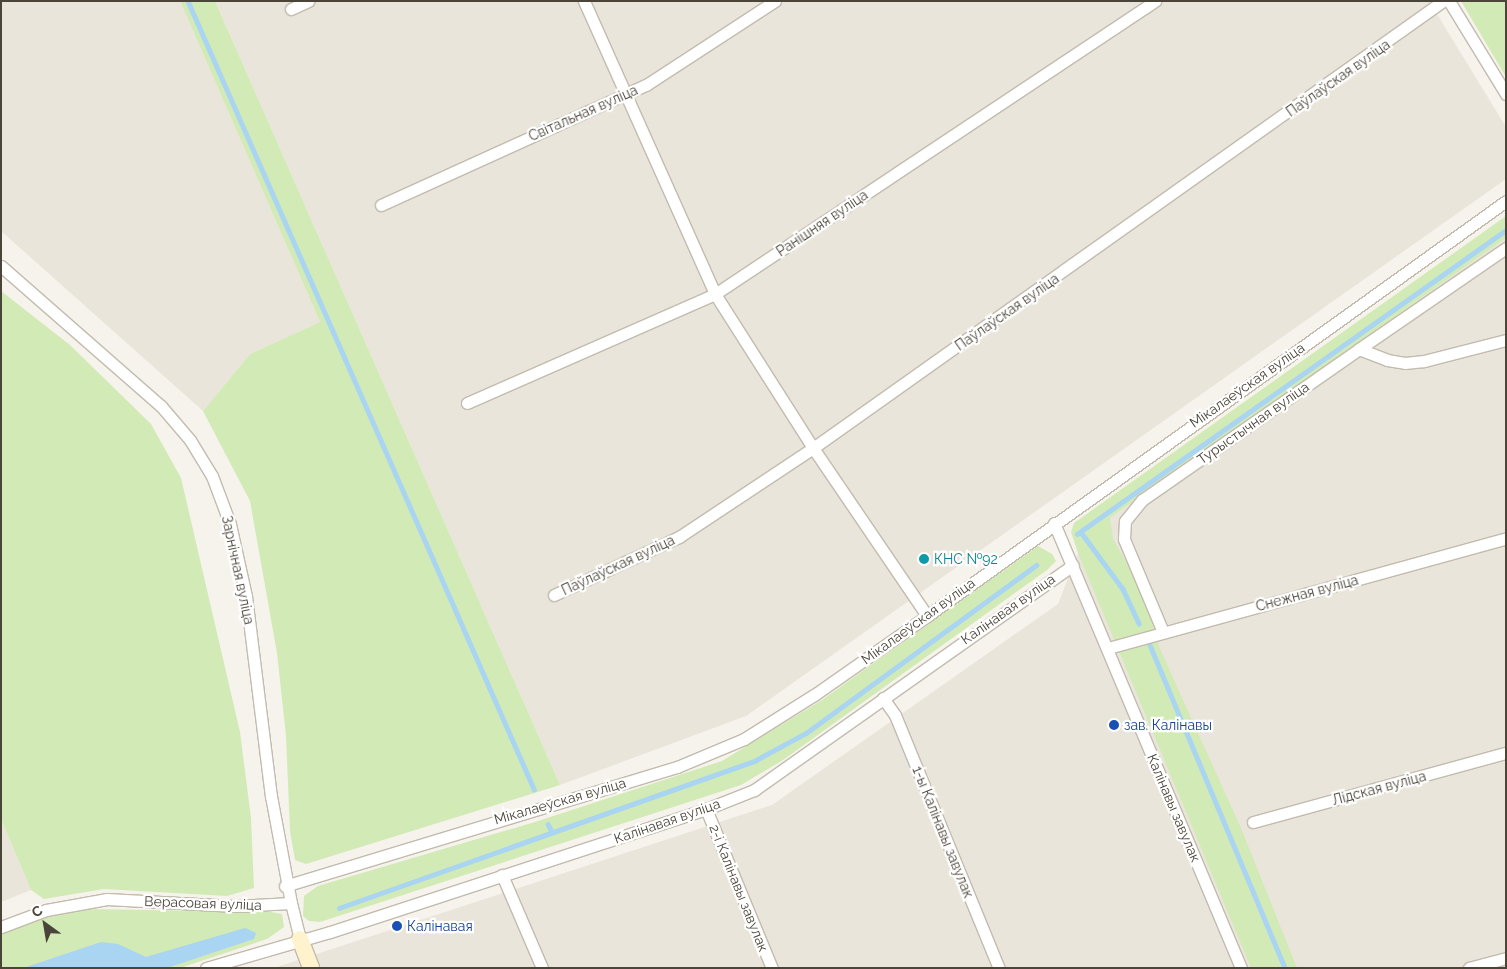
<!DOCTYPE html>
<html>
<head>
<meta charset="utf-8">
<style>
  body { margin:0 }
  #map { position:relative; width:1507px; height:969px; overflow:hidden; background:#f6f3ec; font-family:Raleway,sans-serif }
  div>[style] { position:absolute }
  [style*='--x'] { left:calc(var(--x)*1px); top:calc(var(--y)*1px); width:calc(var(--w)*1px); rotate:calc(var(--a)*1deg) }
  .residential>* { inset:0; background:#eae5da }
  .green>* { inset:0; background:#d2eab5 }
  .water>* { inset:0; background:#a9d4f2 }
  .stream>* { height:4.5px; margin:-2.25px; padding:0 2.25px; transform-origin:2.25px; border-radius:2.25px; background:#a9d4f2 }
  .roads { filter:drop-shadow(1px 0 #c2bbae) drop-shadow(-1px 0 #c2bbae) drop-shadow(0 1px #c2bbae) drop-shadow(0 -1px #c2bbae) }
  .street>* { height:11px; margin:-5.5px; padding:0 5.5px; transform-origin:5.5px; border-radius:5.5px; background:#fff }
  .secondary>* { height:16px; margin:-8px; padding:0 8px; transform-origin:8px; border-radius:8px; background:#fff3cd }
  .dots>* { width:14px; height:14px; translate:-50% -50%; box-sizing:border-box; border:2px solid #fff; border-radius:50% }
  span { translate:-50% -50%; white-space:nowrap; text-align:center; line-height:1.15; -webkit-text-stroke:4.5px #fff; paint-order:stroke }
  .street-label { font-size:14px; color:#4b4439 }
  .culture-label { font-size:14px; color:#0d838f }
  .left { translate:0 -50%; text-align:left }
  .transit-label { font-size:14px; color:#164399 }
  .frame { position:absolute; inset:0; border:2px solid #4b4439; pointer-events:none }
  .north { position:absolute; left:20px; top:899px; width:50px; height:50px; -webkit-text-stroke:4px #fff; paint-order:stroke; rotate:328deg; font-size:14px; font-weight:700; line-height:20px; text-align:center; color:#4b4439 }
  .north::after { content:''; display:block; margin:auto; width:18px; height:22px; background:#4b4439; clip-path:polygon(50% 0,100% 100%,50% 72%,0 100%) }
</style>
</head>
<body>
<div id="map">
  <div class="residential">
    <div style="clip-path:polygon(1px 1px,180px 1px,320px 322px,250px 354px,203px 411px,1px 231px)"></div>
    <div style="clip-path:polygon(215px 1px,1429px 1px,1506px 127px,1506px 179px,746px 716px,560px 785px)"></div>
    <div style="clip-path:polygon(1506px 238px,1506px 968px,274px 968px,772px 805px,1058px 604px,1078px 553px,1110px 518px)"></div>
    <div style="clip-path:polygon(1px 819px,31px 890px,1px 902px)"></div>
  </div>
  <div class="green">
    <div style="clip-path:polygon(180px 1px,215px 1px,560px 785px,306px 864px,295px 860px,290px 831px,286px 736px,277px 653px,250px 501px,203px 411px,250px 354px,320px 322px)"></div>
    <div style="clip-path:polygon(1461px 1px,1506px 1px,1506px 77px)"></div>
    <div style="clip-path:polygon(1506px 216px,1506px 238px,1110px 518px,1113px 539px,1142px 589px,1160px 649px,1241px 828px,1297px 968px,1251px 968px,1078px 553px,1071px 532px,1074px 523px)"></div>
    <div style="clip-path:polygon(1px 291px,70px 345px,151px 424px,181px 478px,240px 732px,251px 818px,254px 888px,227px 896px,104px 889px,44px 899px,31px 890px,1px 819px)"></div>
    <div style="clip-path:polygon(1038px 546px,1052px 554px,1056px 561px,1047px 570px,783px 760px,741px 785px,320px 922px,309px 921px,303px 916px,304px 896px,318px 886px,535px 822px,722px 761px,822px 700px)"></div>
    <div style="clip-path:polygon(85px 909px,270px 912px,282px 914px,284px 927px,267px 939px,180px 968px,1px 968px,1px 934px,35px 920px)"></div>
  </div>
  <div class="water">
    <div style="clip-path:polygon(245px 928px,256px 933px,254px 939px,167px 968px,23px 968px,101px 942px,118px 944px,146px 957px)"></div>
  </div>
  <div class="stream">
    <div style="--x:188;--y:1;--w:861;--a:66.29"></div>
    <div style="--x:1081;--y:532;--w:71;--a:53.6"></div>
    <div style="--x:1123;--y:589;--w:38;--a:65"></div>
    <div style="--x:1077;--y:534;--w:526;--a:-35.32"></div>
    <div style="--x:1150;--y:645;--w:350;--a:67.3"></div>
    <div style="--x:548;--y:824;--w:9;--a:63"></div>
    <div style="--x:339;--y:908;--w:442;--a:-19.5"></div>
    <div style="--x:756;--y:760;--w:57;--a:-28.4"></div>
    <div style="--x:806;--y:733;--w:285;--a:-36.1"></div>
  </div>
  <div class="roads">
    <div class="street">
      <div style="--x:584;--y:1;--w:321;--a:65.9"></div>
      <div style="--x:715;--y:294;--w:183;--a:57.5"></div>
      <div style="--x:813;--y:448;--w:203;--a:55.8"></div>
      <div style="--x:1449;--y:1;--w:109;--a:58.5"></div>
      <div style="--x:291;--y:9;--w:19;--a:-25"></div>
      <div style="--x:381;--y:205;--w:291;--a:-24.4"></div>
      <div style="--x:646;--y:85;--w:154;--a:-33.1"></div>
      <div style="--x:1;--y:266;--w:213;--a:41.2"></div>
      <div style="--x:161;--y:406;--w:45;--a:49.5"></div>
      <div style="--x:190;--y:440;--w:42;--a:58.6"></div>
      <div style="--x:212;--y:476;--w:51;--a:69.4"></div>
      <div style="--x:230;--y:524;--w:74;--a:77.5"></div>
      <div style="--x:246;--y:596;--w:202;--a:82.9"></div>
      <div style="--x:271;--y:796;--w:109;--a:79.4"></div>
      <div style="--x:1359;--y:349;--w:178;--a:-34.5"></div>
      <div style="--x:467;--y:403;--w:271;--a:-23.7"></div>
      <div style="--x:715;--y:294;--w:529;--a:-33.66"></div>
      <div style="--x:1054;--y:523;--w:483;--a:67.2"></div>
      <div style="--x:554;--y:595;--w:138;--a:-24.9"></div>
      <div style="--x:679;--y:537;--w:161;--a:-33.6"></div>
      <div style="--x:813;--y:448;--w:772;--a:-35.36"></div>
      <div style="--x:1163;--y:632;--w:101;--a:-112.8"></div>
      <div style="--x:1124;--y:539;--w:18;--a:-87"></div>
      <div style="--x:1125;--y:521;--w:27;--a:-51"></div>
      <div style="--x:1142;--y:500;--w:264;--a:-34.8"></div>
      <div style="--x:1359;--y:349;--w:30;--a:21"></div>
      <div style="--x:1387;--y:360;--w:18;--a:9"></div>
      <div style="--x:1405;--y:363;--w:19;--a:-6"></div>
      <div style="--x:1424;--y:361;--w:85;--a:-14.4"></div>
      <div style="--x:1108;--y:648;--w:413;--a:-15.4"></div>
      <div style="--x:883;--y:698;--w:21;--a:55"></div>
      <div style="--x:895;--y:715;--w:274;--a:67.7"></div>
      <div style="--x:706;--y:809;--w:172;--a:67.5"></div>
      <div style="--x:1253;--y:822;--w:262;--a:-15.3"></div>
      <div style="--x:502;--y:875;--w:101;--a:66.7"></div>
      <div style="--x:285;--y:886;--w:410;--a:-16.9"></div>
      <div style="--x:677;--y:767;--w:73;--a:-22.7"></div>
      <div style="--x:744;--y:739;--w:83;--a:-32.2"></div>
      <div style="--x:814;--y:695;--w:138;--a:-35"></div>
      <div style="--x:927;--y:616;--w:712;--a:-35.63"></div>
      <div style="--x:1;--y:927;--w:48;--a:-20.7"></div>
      <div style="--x:46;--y:910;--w:62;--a:-10.2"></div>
      <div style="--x:107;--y:899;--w:128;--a:3.1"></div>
      <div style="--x:235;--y:906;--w:56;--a:-3.1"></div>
      <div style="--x:291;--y:903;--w:37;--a:76"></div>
      <div style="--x:206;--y:968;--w:129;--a:-16.2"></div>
      <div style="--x:330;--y:932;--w:396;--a:-18.1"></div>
      <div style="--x:706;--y:809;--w:52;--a:-21.6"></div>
      <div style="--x:754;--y:790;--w:390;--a:-35.2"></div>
      <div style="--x:1469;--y:968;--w:38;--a:-15"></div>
    </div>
    <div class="secondary">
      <div style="--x:300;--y:939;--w:31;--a:69"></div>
    </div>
  </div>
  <div class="dots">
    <div style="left:924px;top:559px;background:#0f9aa8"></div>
    <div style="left:1114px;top:725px;background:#1a4fb4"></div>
    <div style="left:397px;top:926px;background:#1a4fb4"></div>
  </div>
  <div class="street-label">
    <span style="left:1338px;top:78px;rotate:-35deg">Паўлаўская вуліца</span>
    <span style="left:583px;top:113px;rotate:-24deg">Світальная вуліца</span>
    <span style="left:822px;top:223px;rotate:-34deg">Ранішняя вуліца</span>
    <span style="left:1007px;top:312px;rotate:-35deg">Паўлаўская вуліца</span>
    <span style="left:1247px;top:385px;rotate:-35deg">Мікалаеўская вуліца</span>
    <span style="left:1253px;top:423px;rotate:-35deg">Турыстычная вуліца</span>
    <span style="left:618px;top:565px;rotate:-25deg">Паўлаўская вуліца</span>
    <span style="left:238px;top:570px;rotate:78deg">Зарнічная вуліца</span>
    <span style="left:1307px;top:593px;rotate:-15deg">Снежная вуліца</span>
    <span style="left:1008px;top:609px;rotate:-35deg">Калінавая вуліца</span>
    <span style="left:918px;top:621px;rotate:-36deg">Мікалаеўская вуліца</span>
    <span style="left:1379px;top:788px;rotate:-15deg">Лідская вуліца</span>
    <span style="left:560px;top:801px;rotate:-16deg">Мікалаеўская вуліца</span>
    <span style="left:1174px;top:808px;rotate:67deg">Калінавы завулак</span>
    <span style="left:667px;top:821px;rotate:-19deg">Калінавая вуліца</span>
    <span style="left:943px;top:832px;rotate:68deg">1-ы Калінавы завулак</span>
    <span style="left:739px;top:888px;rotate:68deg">2-і Калінавы завулак</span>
    <span style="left:203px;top:903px;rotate:2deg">Верасовая вуліца</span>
  </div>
  <div class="culture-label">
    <span class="left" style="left:934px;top:559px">КНС №92</span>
  </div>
  <div class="transit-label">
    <span class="left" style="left:1124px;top:725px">зав. Калінавы</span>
    <span class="left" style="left:407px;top:926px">Калінавая</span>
  </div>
  <div class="frame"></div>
  <div class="north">С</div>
</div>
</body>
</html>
